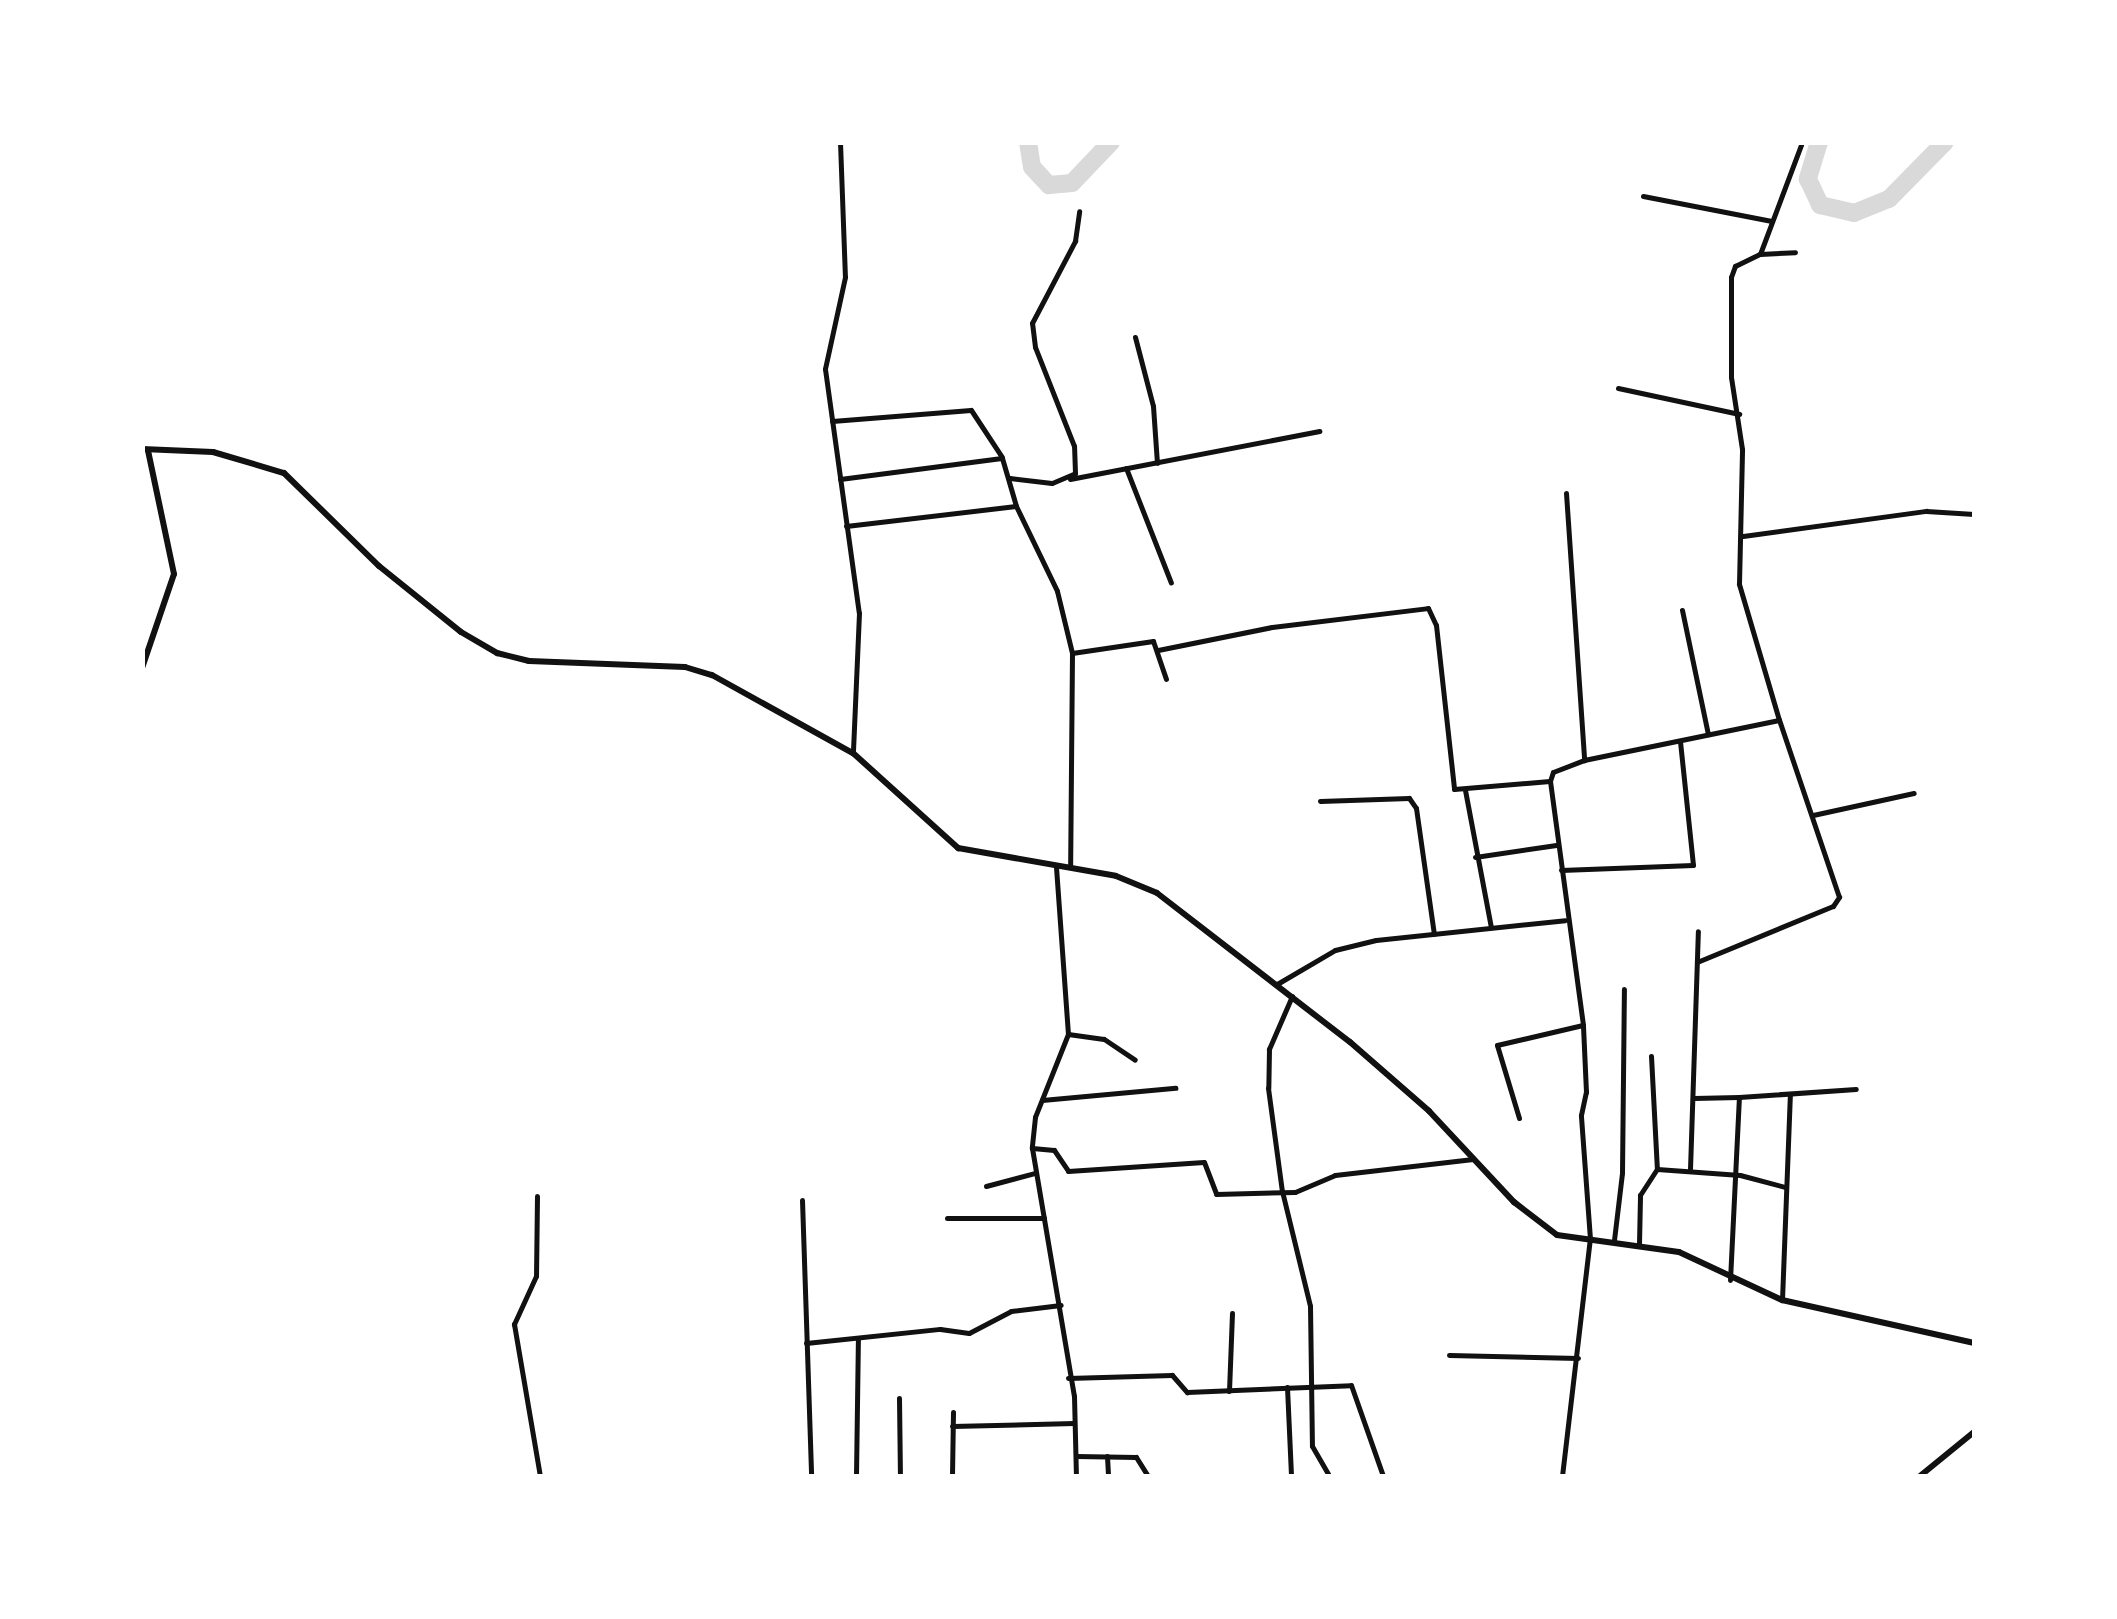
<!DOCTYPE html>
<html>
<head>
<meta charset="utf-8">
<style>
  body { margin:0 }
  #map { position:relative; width:2117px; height:1619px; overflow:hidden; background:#fff; font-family:"Source Serif 4",serif }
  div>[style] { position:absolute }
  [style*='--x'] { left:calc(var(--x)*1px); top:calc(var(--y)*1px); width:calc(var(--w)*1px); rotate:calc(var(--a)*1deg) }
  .river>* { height:18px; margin:-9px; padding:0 9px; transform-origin:9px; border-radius:9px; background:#d9d9d9 }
  .minor>* { height:5px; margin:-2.5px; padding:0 2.5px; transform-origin:2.5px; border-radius:2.5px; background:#111 }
  .tertiary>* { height:6px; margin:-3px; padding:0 3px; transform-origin:3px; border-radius:3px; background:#111 }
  span { translate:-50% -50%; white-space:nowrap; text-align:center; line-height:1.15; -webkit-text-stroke:10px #fff; paint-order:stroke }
  .frame { position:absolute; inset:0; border:145px solid #fff; pointer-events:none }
</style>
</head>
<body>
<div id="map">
  <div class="river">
    <div style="--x:1028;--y:142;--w:25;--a:81"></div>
    <div style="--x:1032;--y:167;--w:25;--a:47"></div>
    <div style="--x:1049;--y:185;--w:23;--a:-5"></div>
    <div style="--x:1072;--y:183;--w:57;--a:-46.4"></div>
    <div style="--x:1819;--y:142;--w:39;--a:107"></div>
    <div style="--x:1808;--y:179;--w:29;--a:65"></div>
    <div style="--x:1820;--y:205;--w:35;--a:13"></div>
    <div style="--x:1854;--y:213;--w:38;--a:-22"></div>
    <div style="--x:1889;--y:199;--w:80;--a:-45.5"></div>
  </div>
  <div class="minor">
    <div style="--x:840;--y:142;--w:135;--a:87.9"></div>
    <div style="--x:845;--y:277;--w:94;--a:102.3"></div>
    <div style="--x:825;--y:369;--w:246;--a:82.1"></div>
    <div style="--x:859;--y:613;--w:140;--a:92.5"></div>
    <div style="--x:1643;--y:196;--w:131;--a:11"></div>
    <div style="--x:1760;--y:254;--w:120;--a:-69.4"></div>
    <div style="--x:1135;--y:337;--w:71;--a:75.4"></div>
    <div style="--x:1153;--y:406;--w:57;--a:86"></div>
    <div style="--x:1618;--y:388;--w:124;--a:12.1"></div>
    <div style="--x:832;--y:421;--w:139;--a:-4.5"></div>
    <div style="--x:971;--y:410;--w:56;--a:56.6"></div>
    <div style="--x:1126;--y:468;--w:123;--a:68.6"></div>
    <div style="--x:1010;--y:478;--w:42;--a:6.8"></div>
    <div style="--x:1052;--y:483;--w:25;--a:-23"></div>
    <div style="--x:1075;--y:473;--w:27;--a:-92"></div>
    <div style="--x:1074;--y:446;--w:106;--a:-111.5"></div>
    <div style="--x:1035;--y:347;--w:24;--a:-97"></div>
    <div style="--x:1032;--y:323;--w:93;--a:-62.3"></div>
    <div style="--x:1075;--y:241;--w:30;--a:-82"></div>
    <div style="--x:840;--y:479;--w:163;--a:-7.4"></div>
    <div style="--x:1002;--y:458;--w:50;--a:73.7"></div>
    <div style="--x:1016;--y:506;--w:94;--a:64.2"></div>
    <div style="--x:1057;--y:591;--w:64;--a:76.4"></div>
    <div style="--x:1072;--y:653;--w:214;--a:90.5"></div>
    <div style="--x:1070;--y:479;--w:254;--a:-10.9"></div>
    <div style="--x:1566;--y:493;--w:268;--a:86.1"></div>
    <div style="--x:846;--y:526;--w:171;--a:-6.7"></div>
    <div style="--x:1743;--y:536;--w:185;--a:-7.8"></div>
    <div style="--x:1926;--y:511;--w:48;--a:3.6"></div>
    <div style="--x:1682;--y:610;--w:127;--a:78.2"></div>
    <div style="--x:1158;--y:650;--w:116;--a:-11.4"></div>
    <div style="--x:1272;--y:627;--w:157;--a:-6.9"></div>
    <div style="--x:1428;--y:608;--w:19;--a:65"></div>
    <div style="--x:1436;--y:625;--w:165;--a:83.7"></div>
    <div style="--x:1454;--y:789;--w:96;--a:-4.8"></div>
    <div style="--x:1072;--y:653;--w:82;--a:-8.4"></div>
    <div style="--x:1153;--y:641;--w:40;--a:71.1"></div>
    <div style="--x:1465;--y:790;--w:139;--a:79.3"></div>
    <div style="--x:1320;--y:801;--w:89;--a:-1.9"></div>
    <div style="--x:1409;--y:798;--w:12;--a:55"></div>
    <div style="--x:1416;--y:808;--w:127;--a:81.9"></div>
    <div style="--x:1813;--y:815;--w:103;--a:-12.3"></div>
    <div style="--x:1475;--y:857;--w:82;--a:-8.4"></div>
    <div style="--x:1056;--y:867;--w:167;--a:85.9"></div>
    <div style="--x:1068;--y:1034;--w:89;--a:111.7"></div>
    <div style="--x:1035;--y:1117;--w:31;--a:96"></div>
    <div style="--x:1032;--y:1148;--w:252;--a:80.4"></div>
    <div style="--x:1074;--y:1396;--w:80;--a:88.6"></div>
    <div style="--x:1561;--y:870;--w:132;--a:-2.2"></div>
    <div style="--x:1693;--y:865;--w:124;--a:-96"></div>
    <div style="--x:1697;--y:962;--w:147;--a:-22.4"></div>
    <div style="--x:1833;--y:906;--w:11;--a:-56"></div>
    <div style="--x:1839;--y:897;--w:187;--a:-108.7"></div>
    <div style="--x:1277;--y:984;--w:67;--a:-30.4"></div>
    <div style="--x:1335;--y:950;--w:42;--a:-13.7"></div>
    <div style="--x:1376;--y:940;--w:190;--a:-6"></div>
    <div style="--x:1292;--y:996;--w:58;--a:113.5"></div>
    <div style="--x:1269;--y:1049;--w:39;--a:91"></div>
    <div style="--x:1268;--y:1088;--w:104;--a:82.3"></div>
    <div style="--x:1282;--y:1191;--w:118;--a:76.3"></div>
    <div style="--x:1310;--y:1306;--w:140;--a:89.2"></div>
    <div style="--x:1312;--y:1446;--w:34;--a:60"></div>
    <div style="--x:1068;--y:1034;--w:36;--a:8"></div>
    <div style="--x:1104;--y:1039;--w:37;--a:34"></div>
    <div style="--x:1651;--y:1056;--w:113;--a:87"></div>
    <div style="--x:1657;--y:1169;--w:83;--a:4.1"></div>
    <div style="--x:1740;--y:1175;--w:47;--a:14.9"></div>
    <div style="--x:1694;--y:1098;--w:45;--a:-1.3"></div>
    <div style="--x:1042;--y:1100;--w:134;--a:-5.2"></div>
    <div style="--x:1519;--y:1118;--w:76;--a:-106.8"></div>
    <div style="--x:1497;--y:1045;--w:88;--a:-13.1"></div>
    <div style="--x:1032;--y:1148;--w:22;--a:5"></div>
    <div style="--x:1054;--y:1150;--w:25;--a:56"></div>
    <div style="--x:1068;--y:1171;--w:136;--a:-3.8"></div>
    <div style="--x:1204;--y:1162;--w:34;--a:69"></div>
    <div style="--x:1216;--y:1194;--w:79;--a:-1.5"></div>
    <div style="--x:1295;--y:1192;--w:43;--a:-23"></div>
    <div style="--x:1335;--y:1175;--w:139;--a:-6.6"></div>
    <div style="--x:1690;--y:1169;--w:238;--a:-88.1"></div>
    <div style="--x:986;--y:1186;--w:51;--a:-14.9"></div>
    <div style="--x:537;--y:1196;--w:80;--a:90.7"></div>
    <div style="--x:536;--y:1276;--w:53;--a:114.6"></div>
    <div style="--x:514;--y:1324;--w:154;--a:80.3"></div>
    <div style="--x:802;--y:1200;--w:276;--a:88.1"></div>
    <div style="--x:947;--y:1218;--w:97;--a:0"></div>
    <div style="--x:1614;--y:1240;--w:67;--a:-83.2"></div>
    <div style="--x:1622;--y:1173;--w:184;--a:-89.4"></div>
    <div style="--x:1639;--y:1244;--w:49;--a:-88.8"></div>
    <div style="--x:1640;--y:1195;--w:31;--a:-57"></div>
    <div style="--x:1730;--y:1280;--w:183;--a:-87.2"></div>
    <div style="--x:1739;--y:1097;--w:117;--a:-3.9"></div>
    <div style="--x:1782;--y:1300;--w:206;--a:-87.8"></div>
    <div style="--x:806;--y:1343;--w:135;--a:-6"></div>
    <div style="--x:940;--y:1329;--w:29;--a:8"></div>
    <div style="--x:969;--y:1333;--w:47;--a:-27.6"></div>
    <div style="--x:1011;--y:1311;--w:50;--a:-6.8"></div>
    <div style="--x:1449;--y:1355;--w:129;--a:1.3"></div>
    <div style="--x:1068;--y:1378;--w:104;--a:-1.7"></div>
    <div style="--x:1172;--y:1375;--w:23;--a:49"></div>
    <div style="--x:1187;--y:1392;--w:164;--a:-2.4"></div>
    <div style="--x:1351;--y:1385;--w:96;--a:70.6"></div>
    <div style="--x:1287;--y:1387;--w:89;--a:87.4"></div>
    <div style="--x:1229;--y:1391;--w:78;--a:-87.8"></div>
    <div style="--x:899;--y:1398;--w:78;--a:89.3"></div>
    <div style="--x:952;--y:1426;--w:122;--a:-1.4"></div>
    <div style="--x:1076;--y:1456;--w:60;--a:1"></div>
    <div style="--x:1136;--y:1457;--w:22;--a:58"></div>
    <div style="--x:1107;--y:1456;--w:20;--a:87"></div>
    <div style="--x:856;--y:1476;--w:137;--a:-89.2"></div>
    <div style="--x:952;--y:1476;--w:64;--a:-89.1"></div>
    <div style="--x:1562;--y:1476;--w:239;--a:-83.3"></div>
    <div style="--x:1590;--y:1239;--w:124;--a:-94.2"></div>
    <div style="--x:1581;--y:1115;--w:24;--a:-78"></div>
    <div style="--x:1586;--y:1092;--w:67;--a:-92.6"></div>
    <div style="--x:1583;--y:1025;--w:246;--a:-97.7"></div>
    <div style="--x:1550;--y:781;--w:9;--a:-72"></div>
    <div style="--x:1553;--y:772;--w:33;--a:-21"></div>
    <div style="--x:1584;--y:760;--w:199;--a:-11.6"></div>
    <div style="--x:1779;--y:720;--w:142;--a:-106.4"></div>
    <div style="--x:1739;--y:584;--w:135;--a:-88.7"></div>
    <div style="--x:1742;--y:449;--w:73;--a:-98.7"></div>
    <div style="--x:1731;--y:377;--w:100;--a:-90"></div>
    <div style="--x:1731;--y:277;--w:12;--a:-70"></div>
    <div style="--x:1735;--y:266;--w:28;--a:-26"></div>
    <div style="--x:1760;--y:254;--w:35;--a:-3"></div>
  </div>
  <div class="tertiary">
    <div style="--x:142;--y:449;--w:71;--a:2.4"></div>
    <div style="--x:213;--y:452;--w:74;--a:16.5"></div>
    <div style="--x:284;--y:473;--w:133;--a:44.4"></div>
    <div style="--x:379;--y:566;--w:105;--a:38.8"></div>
    <div style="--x:461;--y:632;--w:42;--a:30.3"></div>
    <div style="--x:497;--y:653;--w:33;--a:14"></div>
    <div style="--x:529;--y:661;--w:156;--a:2.2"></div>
    <div style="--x:685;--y:667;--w:28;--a:17"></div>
    <div style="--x:712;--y:675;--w:161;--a:29"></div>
    <div style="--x:853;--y:753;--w:142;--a:42.1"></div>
    <div style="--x:958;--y:848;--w:160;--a:10"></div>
    <div style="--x:1116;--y:876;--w:44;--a:22.5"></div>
    <div style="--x:1157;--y:893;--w:244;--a:37.7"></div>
    <div style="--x:1350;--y:1042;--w:105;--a:41.1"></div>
    <div style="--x:1429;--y:1111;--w:125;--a:47"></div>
    <div style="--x:1514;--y:1202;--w:54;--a:37.5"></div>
    <div style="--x:1557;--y:1235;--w:123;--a:7.9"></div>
    <div style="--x:1679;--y:1252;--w:114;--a:25"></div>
    <div style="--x:1782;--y:1300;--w:197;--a:12.6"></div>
    <div style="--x:142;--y:668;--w:99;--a:-71.2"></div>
    <div style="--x:174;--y:574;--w:126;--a:-101.9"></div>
    <div style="--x:1920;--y:1476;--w:70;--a:-39.2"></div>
  </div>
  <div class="frame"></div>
</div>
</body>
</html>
